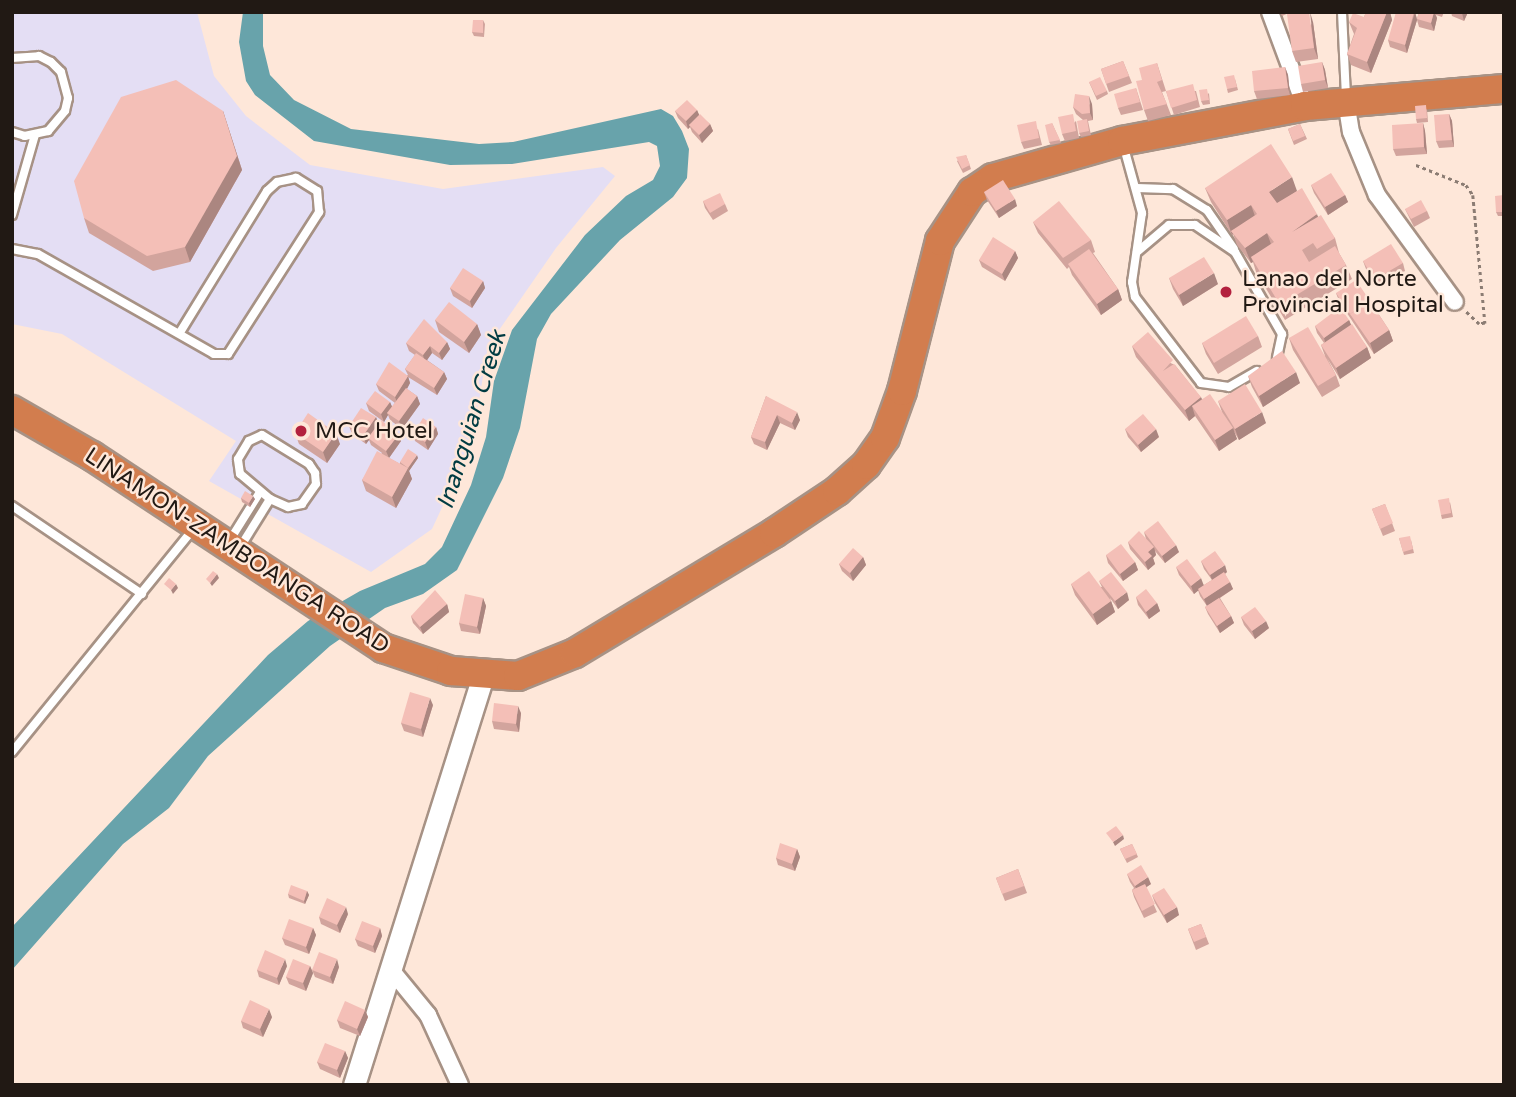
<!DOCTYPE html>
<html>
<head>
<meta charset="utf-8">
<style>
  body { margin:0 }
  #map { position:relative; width:1516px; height:1097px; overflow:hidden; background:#fee7d9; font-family:"Varela Round",sans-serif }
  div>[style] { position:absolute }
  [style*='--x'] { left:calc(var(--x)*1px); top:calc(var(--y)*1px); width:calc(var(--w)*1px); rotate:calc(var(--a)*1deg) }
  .commercial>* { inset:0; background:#e4def4 }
  .water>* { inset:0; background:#68a3ab }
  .path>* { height:2.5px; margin-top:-1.25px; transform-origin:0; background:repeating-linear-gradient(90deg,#8b7c73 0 3.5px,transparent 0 7px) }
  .roads { filter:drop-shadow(2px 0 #a79285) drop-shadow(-2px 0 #a79285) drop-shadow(0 2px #a79285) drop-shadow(0 -2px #a79285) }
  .lane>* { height:8px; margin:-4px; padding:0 4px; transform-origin:4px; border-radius:4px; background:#fff }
  .street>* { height:16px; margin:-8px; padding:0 8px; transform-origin:8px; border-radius:8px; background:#fff }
  .secondary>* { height:21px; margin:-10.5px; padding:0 10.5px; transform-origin:10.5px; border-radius:10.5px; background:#fff }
  .highway>* { height:28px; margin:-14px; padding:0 14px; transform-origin:14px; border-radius:14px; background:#d27d4e }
  .wall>* { inset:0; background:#d2a49d }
  .shaded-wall>* { inset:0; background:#ab8680 }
  .building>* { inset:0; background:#f4bfb7 }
  .dots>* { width:19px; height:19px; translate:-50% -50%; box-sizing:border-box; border:4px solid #fee7d9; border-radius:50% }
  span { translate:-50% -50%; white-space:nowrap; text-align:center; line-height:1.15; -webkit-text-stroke:5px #fee7d9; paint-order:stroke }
  .poi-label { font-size:23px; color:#211914 }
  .left { translate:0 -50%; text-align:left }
  .street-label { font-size:23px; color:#211914 }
  .water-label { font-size:24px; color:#003b42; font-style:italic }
  .frame { position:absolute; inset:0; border:14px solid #211914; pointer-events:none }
</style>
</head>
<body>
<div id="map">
  <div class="commercial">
    <div style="clip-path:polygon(12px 12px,197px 12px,214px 76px,246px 116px,310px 165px,443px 189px,603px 167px,615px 176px,556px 248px,488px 346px,472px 443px,432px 529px,371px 572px,209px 481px,236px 441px,62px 334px,12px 324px)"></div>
  </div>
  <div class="water">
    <div style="clip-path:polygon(243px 12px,263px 12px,263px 46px,270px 75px,294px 100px,351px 129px,479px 144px,513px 142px,661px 109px,673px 116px,682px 131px,689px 149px,687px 178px,673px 197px,620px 240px,551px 314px,537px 339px,520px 428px,503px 478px,457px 570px,423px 594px,385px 608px,330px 646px,208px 756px,169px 808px,123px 844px,12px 970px,12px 927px,268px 655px,308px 621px,360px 591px,425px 564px,442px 547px,471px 485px,486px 437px,494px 381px,512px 330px,585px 235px,626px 196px,653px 180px,660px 166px,657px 146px,649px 142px,512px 164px,450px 165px,314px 141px,255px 95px,246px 81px,239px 42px)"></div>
  </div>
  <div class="path">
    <div style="--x:1416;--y:165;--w:54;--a:21.8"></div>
    <div style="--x:1466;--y:185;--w:12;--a:55"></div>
    <div style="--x:1473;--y:195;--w:129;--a:84.6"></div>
    <div style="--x:1485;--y:323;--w:6;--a:171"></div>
    <div style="--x:1479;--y:324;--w:19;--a:-137"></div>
  </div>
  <div class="roads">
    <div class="lane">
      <div style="--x:1342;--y:12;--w:86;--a:87.3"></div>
      <div style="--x:12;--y:58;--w:27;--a:-4"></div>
      <div style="--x:39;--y:56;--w:13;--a:27"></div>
      <div style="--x:51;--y:62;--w:14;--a:45"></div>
      <div style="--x:61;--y:72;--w:27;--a:75"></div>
      <div style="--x:68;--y:98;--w:13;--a:103"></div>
      <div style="--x:65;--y:111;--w:26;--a:130"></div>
      <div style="--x:48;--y:131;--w:24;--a:168"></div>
      <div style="--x:25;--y:136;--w:14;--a:-163"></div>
      <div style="--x:1123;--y:144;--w:72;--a:74.6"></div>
      <div style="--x:1142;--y:213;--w:70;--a:98.2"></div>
      <div style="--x:1132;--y:282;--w:15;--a:79"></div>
      <div style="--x:1135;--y:297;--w:108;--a:52.5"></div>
      <div style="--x:1201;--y:383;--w:28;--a:8"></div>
      <div style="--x:1229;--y:387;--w:32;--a:-30"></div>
      <div style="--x:1137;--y:188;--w:36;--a:2"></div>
      <div style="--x:1173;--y:189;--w:40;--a:32"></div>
      <div style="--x:1207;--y:210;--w:47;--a:55.3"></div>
      <div style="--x:12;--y:215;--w:83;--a:-74"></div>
      <div style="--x:12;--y:249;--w:26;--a:11"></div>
      <div style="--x:38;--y:254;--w:202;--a:29.6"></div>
      <div style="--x:214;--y:354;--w:14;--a:0"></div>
      <div style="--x:228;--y:354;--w:169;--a:-57.3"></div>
      <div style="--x:319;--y:212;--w:21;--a:-95"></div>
      <div style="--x:317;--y:191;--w:25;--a:-148"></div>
      <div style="--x:296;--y:178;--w:19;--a:168"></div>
      <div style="--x:277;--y:182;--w:13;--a:138"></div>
      <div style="--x:267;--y:191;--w:164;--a:121.6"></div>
      <div style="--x:1137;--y:252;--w:42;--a:-40.2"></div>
      <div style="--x:1169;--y:225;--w:26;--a:0"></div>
      <div style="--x:1195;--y:225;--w:48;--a:34"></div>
      <div style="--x:1235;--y:252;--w:95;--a:60.2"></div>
      <div style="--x:1282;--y:334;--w:25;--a:102"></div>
      <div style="--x:262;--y:435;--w:55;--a:31.7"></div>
      <div style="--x:309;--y:464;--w:11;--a:56"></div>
      <div style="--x:315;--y:473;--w:11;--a:85"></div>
      <div style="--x:316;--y:484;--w:24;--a:125"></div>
      <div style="--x:302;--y:504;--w:14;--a:168"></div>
      <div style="--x:288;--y:507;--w:20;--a:-156"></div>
      <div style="--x:270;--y:499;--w:39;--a:-140"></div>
      <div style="--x:240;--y:474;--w:15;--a:-98"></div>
      <div style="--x:238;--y:459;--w:21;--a:-59"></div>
      <div style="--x:249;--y:441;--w:14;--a:-25"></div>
      <div style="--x:12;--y:506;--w:157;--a:34.1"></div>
      <div style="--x:230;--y:540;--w:57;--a:-58"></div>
      <div style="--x:239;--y:549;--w:59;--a:-58.2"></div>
      <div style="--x:12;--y:752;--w:289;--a:-50.9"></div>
    </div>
    <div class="street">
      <div style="--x:1270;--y:12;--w:100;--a:69.6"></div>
      <div style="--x:1346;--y:101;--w:31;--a:81"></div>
      <div style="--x:1351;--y:132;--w:68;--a:67.6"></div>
      <div style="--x:1377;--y:195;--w:132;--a:53.9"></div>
      <div style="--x:392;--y:971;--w:57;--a:50.7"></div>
      <div style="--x:428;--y:1015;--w:77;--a:65.4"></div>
    </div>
    <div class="secondary">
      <div style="--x:354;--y:1085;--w:429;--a:-72.5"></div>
    </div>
    <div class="highway">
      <div style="--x:12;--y:410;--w:92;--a:29.9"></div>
      <div style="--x:92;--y:456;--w:349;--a:33.4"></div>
      <div style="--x:383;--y:648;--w:72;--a:18.7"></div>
      <div style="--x:451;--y:671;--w:67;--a:4.3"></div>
      <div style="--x:518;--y:676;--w:61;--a:-22"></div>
      <div style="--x:575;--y:653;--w:232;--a:-31.1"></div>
      <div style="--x:774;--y:533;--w:76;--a:-33.7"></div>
      <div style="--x:837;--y:491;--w:39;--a:-42"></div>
      <div style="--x:866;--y:465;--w:33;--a:-55"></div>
      <div style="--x:885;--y:438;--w:50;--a:-70.1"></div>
      <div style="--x:902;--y:391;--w:155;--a:-75.8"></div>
      <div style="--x:940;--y:241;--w:59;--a:-56.9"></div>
      <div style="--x:972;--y:192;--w:25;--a:-34"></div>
      <div style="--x:993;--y:178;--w:134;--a:-16"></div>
      <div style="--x:1122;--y:141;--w:186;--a:-10.8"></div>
      <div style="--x:1305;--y:106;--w:200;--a:-4.9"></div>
    </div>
  </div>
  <div class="wall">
    <div style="clip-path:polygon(1280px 12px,1291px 12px,1282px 16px)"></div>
    <div style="clip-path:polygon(1366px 12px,1390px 12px,1392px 20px,1371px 73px,1351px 65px,1347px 54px,1354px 34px,1349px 22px,1364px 17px)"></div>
    <div style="clip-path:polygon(1415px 12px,1417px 19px,1419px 12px,1444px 12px,1442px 17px,1436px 15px,1437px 18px,1434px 31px,1419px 27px,1417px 20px,1407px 53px,1390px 47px,1388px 40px)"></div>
    <div style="clip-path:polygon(1451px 12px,1468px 12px,1464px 21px,1452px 16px)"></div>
    <div style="clip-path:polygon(483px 20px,485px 24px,484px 37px,474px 36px,472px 32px)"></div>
    <div style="clip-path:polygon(1313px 22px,1318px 59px,1296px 62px,1292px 51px)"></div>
    <div style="clip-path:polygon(1123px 61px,1132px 83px,1109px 92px,1101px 69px)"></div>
    <div style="clip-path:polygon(1322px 62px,1325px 70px,1328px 88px,1303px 92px,1301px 84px)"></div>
    <div style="clip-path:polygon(1157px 63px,1166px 91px,1162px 92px,1171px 115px,1148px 121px,1144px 110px,1142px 80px)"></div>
    <div style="clip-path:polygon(1285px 67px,1288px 75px,1290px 95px,1257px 99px,1254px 91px)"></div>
    <div style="clip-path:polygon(1235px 79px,1238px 90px,1228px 93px,1227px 89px)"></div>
    <div style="clip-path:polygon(1089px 82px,1107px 91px,1108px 94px,1097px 100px)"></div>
    <div style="clip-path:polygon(1136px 88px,1143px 110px,1121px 115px,1118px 108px)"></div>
    <div style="clip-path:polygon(1166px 91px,1196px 91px,1200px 107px,1174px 115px)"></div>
    <div style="clip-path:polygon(1209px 93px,1210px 104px,1203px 105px,1201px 101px)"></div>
    <div style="clip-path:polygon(1092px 104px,1093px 120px,1088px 121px,1091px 135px,1081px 137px,1079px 133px,1083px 120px,1076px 114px,1073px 107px)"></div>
    <div style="clip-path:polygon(1427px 109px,1428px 122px,1417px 123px,1416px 119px)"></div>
    <div style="clip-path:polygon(697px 110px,699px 115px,710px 124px,713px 131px,702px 143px,692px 132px,690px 127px,688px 129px,678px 118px,675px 111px)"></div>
    <div style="clip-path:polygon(223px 111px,242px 170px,190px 262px,153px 271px,89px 233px,84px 218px)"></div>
    <div style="clip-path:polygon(1449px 114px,1452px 121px,1454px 147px,1439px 148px,1436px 141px)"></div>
    <div style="clip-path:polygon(1076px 121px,1079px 138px,1065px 141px,1062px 134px)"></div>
    <div style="clip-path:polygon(1052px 123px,1061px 143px,1051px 145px,1049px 142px)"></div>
    <div style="clip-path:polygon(1423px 123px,1425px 131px,1427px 154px,1396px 156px,1393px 149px)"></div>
    <div style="clip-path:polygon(1300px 124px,1307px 139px,1294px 145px,1288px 129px)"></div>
    <div style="clip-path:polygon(1038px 129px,1042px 145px,1024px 149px,1021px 142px)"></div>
    <div style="clip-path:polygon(966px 155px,971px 169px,963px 173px,957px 161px)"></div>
    <div style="clip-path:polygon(1311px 185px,1345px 195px,1348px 202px,1328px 215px,1314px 193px)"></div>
    <div style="clip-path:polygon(1205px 188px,1297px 191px,1335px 238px,1339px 253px,1346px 265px,1352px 279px,1285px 320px,1256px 272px,1253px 262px,1251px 263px,1237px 245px,1233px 234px,1232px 235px,1211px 202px)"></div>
    <div style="clip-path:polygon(984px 192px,1017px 206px,999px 218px,987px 200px)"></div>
    <div style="clip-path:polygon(1504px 195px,1504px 216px,1498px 216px,1496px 212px)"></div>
    <div style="clip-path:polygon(703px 201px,725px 204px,728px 211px,713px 220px,705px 208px)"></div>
    <div style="clip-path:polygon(1405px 209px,1427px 211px,1430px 218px,1414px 227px)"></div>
    <div style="clip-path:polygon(1033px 222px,1091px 240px,1095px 252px,1093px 253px,1118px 289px,1122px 300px,1101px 315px,1072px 275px,1069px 267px,1067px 269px,1038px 233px)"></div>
    <div style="clip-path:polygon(1015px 251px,1018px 258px,1005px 281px,982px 267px,979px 260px)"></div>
    <div style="clip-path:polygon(1363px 261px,1403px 263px,1405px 271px,1377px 288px,1366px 269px)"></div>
    <div style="clip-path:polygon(1169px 278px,1218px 284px,1183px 306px,1173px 289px)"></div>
    <div style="clip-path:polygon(483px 281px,485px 288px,472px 308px,453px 296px,450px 288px)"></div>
    <div style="clip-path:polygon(1336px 293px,1370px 301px,1389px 330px,1393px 341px,1374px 354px,1339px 301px)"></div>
    <div style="clip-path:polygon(435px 320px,477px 324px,481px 335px,469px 353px,439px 332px)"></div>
    <div style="clip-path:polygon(1349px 320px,1351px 325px,1367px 347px,1371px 358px,1340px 379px,1327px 358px,1336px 375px,1340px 386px,1322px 397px,1293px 350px,1289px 338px,1325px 356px,1321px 345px,1324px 343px,1317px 333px,1315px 326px)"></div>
    <div style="clip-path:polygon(1258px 336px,1262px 347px,1218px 374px,1206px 354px,1202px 343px)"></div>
    <div style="clip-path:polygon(447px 342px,450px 349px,442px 360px,432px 353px,427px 360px,444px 372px,447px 379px,437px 395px,408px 377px,410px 383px,407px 389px,417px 396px,420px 404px,402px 429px,390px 420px,388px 415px,384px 422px,369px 411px,366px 403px,390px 402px,392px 407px,395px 403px,379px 391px,376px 384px,408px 375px,405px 369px,415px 355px,409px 351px,406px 343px)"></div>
    <div style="clip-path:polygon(1132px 346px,1175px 365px,1202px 399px,1222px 412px,1218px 401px,1266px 423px,1239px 440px,1233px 430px,1237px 439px,1219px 451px,1195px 416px,1189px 421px,1136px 357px)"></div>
    <div style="clip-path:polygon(1248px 376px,1300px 383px,1263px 407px,1252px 387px)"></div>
    <div style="clip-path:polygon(766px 396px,800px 420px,795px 430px,780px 423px,767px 450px,754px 444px,751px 437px)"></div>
    <div style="clip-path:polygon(376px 417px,378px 424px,401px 441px,389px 458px,400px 464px,400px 462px,418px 458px,409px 471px,412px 479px,396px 508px,366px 491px,362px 480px,382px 453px,371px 445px,369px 440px,366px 444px,352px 434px,349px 426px)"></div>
    <div style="clip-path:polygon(436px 427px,438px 434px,428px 450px,415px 441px,413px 434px)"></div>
    <div style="clip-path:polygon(1125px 429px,1159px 437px,1141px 452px,1128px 437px)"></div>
    <div style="clip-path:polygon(295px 433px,340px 444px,327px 463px,299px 444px)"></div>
    <div style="clip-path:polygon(241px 498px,255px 499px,250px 507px,242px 502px)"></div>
    <div style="clip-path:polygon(1450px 502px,1453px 517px,1442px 519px,1441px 515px)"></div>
    <div style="clip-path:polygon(1385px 504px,1395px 531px,1383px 536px,1372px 509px)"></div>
    <div style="clip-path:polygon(1144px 532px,1179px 552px,1165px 563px,1155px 551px,1156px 555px,1153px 558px,1155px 564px,1148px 570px,1130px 549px,1128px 542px,1146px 539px)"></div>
    <div style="clip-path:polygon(1399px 538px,1411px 540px,1414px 553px,1404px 555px)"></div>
    <div style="clip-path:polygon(1106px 555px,1135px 562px,1138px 570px,1123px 581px,1108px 563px)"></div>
    <div style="clip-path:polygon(863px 557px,866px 565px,853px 581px,842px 571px,839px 564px)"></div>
    <div style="clip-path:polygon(1201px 561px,1227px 572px,1225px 574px,1233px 589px,1220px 598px,1231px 616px,1234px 623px,1220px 633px,1208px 614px,1205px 607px,1207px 606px,1200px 596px,1198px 590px,1194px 594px,1179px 575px,1176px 567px,1204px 585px,1212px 580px,1204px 569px)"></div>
    <div style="clip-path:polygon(1099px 581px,1129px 600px,1118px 609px,1110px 598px,1115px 612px,1097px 625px,1075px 595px,1071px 584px,1102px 587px)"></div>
    <div style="clip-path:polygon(1136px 597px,1157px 603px,1160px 611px,1149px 619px,1138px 605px)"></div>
    <div style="clip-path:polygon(483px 598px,486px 606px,480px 634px,461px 631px,459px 623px)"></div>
    <div style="clip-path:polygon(447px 604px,449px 612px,423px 634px,413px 623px,411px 616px)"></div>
    <div style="clip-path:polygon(1241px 617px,1269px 628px,1255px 639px,1244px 625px)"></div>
    <div style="clip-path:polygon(433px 705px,423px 737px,404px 731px,401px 723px)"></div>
    <div style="clip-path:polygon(521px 713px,519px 732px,494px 729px,492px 721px)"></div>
    <div style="clip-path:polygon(1132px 844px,1138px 857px,1127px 863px,1120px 849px)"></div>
    <div style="clip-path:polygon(797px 849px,800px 857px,795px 871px,778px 865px,776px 858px)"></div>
    <div style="clip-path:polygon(1018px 869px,1027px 893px,1005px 901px,996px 878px)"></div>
    <div style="clip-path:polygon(1127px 874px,1151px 884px,1146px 887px,1157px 912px,1144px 918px,1134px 897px,1132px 890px,1134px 888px,1130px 882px)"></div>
    <div style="clip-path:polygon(307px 891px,309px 895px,305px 904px,289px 898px,288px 894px)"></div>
    <div style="clip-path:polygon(1152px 895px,1179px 915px,1167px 923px,1155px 903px)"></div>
    <div style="clip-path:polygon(348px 914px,340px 933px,321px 924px,319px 917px)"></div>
    <div style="clip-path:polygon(1201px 924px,1209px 944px,1196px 950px,1188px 929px)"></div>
    <div style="clip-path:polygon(313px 928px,316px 935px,309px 954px,285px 945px,282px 938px)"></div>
    <div style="clip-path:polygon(380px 928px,382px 936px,375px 953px,358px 946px,355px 939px)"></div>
    <div style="clip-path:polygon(287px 966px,279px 985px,259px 977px,257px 970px)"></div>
    <div style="clip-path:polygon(310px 966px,313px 973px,306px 991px,289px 984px,286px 977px)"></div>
    <div style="clip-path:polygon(339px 967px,333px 984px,315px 977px,312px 970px)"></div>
    <div style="clip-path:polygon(365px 1010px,368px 1017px,360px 1036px,340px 1028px,337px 1020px)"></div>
    <div style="clip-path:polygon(272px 1017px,263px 1037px,243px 1028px,241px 1021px)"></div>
    <div style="clip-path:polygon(345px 1051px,348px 1058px,340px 1078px,320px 1069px,317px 1062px)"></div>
  </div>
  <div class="shaded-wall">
    <div style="clip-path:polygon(1310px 12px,1313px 22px,1318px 59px,1314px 48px)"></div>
    <div style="clip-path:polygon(1387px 12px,1390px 12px,1392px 20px,1371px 73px,1367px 62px)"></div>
    <div style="clip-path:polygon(1415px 12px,1417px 20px,1407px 53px,1405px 45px)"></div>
    <div style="clip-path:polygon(1434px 12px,1437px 18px,1434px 31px,1431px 23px)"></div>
    <div style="clip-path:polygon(1462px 12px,1468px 12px,1464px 21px,1462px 13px)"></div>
    <div style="clip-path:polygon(1322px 62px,1325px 70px,1328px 88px,1325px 80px)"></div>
    <div style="clip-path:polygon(1285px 67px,1288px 75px,1290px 95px,1288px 88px)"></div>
    <div style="clip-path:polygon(1089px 96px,1092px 104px,1093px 120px,1090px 113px)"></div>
    <div style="clip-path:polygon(697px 110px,700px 117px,689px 125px,690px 127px,688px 129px,686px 121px)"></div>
    <div style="clip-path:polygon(223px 111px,242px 170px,190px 262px,185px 247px)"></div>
    <div style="clip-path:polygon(1449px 114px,1452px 121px,1454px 147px,1452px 140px)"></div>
    <div style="clip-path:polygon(1423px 123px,1425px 131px,1427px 154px,1424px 147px)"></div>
    <div style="clip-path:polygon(710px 124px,713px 131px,702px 143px,699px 135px)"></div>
    <div style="clip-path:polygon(1292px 177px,1297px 191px,1275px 206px,1269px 192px)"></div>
    <div style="clip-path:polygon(1345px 195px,1348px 202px,1328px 215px,1325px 207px)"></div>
    <div style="clip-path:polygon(1015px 199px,1017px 206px,999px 218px,996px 211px)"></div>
    <div style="clip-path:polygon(1251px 205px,1256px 219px,1231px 231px,1233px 234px,1232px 235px,1227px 220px)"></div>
    <div style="clip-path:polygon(1317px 214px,1322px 229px,1292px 232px)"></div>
    <div style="clip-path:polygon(1267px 233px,1272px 247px,1251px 257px,1253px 262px,1251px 263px,1245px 248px)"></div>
    <div style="clip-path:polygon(1015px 251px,1018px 258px,1005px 281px,1002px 274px)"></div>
    <div style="clip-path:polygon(1214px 273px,1218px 284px,1183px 306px,1179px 295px)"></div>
    <div style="clip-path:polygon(483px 281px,485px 288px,472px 308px,470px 301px)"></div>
    <div style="clip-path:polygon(1118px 289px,1122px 300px,1101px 315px,1097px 304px)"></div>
    <div style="clip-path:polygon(1349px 320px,1352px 327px,1326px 346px,1324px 338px)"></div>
    <div style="clip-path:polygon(477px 324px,481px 335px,469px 353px,464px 342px)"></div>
    <div style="clip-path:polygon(1389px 330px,1393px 341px,1374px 354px,1370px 343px)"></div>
    <div style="clip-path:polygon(447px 342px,450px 349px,442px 360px,439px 353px)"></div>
    <div style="clip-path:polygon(430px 346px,432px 353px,425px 363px,423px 355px)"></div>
    <div style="clip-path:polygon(1367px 347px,1371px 358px,1340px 379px,1336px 368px)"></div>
    <div style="clip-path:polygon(444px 372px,447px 379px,437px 395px,434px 388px)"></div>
    <div style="clip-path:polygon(1296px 372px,1300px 383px,1263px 407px,1259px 396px)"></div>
    <div style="clip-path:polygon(408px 376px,410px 383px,398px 405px,395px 397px)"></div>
    <div style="clip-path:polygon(417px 396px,420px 404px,402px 429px,399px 421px)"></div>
    <div style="clip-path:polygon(1201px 397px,1205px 408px,1192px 406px,1195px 416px,1189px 421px,1185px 410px)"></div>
    <div style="clip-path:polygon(390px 402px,393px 409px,387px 413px,388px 415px,384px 422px,381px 414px)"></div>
    <div style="clip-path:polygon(797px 412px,800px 420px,795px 430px,792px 423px)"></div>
    <div style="clip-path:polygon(1262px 412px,1266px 423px,1239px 440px,1235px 429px)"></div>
    <div style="clip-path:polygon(777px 415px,780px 423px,767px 450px,765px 442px)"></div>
    <div style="clip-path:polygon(376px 417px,379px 425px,368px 438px,369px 440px,366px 444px,363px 436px)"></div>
    <div style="clip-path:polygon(436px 427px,438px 434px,428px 450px,425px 442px)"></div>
    <div style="clip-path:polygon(1233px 428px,1237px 439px,1219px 451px,1215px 440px)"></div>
    <div style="clip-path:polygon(1156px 429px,1159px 437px,1141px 452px,1138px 445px)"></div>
    <div style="clip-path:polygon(336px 433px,340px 444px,327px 463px,323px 452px)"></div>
    <div style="clip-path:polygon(399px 434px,401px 441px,389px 458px,386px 451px)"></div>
    <div style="clip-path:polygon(417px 455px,418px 458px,409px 471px,408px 468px)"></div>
    <div style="clip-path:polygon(408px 468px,412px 479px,396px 508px,392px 497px)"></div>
    <div style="clip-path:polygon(253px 496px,255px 499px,250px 507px,249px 503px)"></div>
    <div style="clip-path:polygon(1176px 545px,1179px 552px,1165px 563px,1162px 556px)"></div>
    <div style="clip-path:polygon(1154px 547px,1156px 555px,1153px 558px,1155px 564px,1148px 570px,1145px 562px,1148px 552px)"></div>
    <div style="clip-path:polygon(863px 557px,866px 565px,853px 581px,850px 573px)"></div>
    <div style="clip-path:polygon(1135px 562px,1138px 570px,1123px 581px,1120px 574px)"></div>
    <div style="clip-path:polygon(1225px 565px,1227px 572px,1213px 582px,1210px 575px)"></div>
    <div style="clip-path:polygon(217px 574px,219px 578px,212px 586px,210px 583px)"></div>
    <div style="clip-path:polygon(1201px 578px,1204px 586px,1194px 594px,1191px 586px)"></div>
    <div style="clip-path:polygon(1230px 582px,1233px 589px,1207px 606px,1204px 599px)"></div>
    <div style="clip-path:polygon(176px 584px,178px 588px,173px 594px,171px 590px)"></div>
    <div style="clip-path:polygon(1127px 592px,1129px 600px,1118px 609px,1115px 601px)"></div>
    <div style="clip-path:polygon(483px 598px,486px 606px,480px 634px,477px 627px)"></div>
    <div style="clip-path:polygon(1111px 601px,1115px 612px,1097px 625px,1093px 614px)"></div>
    <div style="clip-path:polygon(1157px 603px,1160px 611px,1149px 619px,1146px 612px)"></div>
    <div style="clip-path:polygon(447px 604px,449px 612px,423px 634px,420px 627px)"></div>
    <div style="clip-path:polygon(1231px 616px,1234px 623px,1220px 633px,1217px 626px)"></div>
    <div style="clip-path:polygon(1266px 621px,1269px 628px,1255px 639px,1252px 631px)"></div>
    <div style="clip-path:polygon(430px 698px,433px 705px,423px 737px,421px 729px)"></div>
    <div style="clip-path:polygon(518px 706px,521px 713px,519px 732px,516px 724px)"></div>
    <div style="clip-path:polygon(1123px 835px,1124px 839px,1115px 846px,1113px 842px)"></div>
    <div style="clip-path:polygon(797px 849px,800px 857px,795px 871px,792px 864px)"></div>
    <div style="clip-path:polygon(1148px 877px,1151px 884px,1138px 893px,1135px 886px)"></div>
    <div style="clip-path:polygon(307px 891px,309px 895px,305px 904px,304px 901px)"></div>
    <div style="clip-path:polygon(346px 907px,348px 914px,340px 933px,337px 925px)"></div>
    <div style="clip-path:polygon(1177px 907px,1179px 915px,1167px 923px,1164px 915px)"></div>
    <div style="clip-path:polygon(313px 928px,316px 935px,309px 954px,306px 947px)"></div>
    <div style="clip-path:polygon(380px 928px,382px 936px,375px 953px,373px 946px)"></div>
    <div style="clip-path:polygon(285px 959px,287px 966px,279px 985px,277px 978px)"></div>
    <div style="clip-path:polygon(337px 959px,339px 967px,333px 984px,330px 977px)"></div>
    <div style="clip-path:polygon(310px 966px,313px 973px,306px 991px,303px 983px)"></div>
    <div style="clip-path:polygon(269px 1009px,272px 1017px,263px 1037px,260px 1029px)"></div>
    <div style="clip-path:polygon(365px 1010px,368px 1017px,360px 1036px,357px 1029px)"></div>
    <div style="clip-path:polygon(345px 1051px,348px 1058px,340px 1078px,337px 1070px)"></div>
  </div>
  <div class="building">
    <div style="clip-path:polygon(1300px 12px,1309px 12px,1314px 48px,1292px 51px,1287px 14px)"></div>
    <div style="clip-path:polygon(1366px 12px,1387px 12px,1367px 62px,1347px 54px,1357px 28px,1349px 22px,1353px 13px,1364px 17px)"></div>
    <div style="clip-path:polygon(1396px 12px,1414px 12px,1405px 45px,1388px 40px)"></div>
    <div style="clip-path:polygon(1419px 12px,1434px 12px,1431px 23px,1417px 19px)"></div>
    <div style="clip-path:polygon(473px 20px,483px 20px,483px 33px,472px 32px)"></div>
    <div style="clip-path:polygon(1123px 61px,1129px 76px,1106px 84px,1101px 69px)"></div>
    <div style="clip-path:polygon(1322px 62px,1325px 80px,1301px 84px,1298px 66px)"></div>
    <div style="clip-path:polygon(1157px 63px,1162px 80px,1157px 82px,1167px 104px,1144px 110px,1136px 81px,1142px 80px,1139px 68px)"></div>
    <div style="clip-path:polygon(1285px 67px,1288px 88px,1254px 91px,1252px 71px)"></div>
    <div style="clip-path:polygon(1234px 75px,1237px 87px,1227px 89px,1224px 77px)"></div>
    <div style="clip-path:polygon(1100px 77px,1107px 91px,1096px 96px,1089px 82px)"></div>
    <div style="clip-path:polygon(176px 80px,223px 111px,237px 156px,185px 247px,147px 256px,84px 218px,74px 181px,121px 97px)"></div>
    <div style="clip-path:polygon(1193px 84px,1197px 100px,1171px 108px,1166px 91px)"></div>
    <div style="clip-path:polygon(1136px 88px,1140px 102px,1118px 108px,1114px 94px)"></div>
    <div style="clip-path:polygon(1207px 89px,1209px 100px,1201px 101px,1199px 90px)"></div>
    <div style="clip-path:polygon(1075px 94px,1089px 96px,1090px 113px,1082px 114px,1073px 107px)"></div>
    <div style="clip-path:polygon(687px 100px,697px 110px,686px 121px,675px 111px)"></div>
    <div style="clip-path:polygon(1426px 105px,1427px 118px,1416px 119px,1415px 106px)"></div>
    <div style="clip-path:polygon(700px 114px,710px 124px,699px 135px,689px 125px)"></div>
    <div style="clip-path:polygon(1073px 114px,1076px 131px,1062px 134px,1058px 117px)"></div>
    <div style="clip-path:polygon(1449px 114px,1452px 140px,1436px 141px,1434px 115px)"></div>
    <div style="clip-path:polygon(1087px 119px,1089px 131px,1079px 133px,1077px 121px)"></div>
    <div style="clip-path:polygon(1036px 121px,1039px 138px,1021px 142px,1017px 125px)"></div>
    <div style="clip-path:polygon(1052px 123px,1060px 140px,1049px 142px,1045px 125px)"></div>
    <div style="clip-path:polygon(1423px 123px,1424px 147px,1393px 149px,1392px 125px)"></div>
    <div style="clip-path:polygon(1300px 124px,1305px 136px,1293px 141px,1288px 129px)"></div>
    <div style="clip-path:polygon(1271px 144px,1292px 177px,1269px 192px,1277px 203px,1302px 188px,1317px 214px,1292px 232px,1321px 215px,1335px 238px,1317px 249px,1313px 243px,1302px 250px,1309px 262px,1335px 246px,1346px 265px,1280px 305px,1251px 257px,1274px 242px,1267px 233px,1245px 248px,1231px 231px,1257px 214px,1251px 205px,1227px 220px,1205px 188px)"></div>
    <div style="clip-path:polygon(966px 155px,970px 165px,962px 169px,956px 157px)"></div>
    <div style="clip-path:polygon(1331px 173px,1345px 195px,1325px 207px,1311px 185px)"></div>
    <div style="clip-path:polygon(1003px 180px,1015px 199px,996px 211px,984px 192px)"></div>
    <div style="clip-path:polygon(720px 193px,725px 204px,710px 213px,703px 201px)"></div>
    <div style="clip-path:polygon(1504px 195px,1504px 212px,1496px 212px,1495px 196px)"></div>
    <div style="clip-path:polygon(1421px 200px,1427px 211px,1411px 219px,1405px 209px)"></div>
    <div style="clip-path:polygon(1059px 201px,1091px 240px,1063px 258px,1033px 222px)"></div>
    <div style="clip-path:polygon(993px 237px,1015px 251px,1002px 274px,979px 260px)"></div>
    <div style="clip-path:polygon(1391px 244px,1403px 263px,1374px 280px,1363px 261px)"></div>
    <div style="clip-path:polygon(1089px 249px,1118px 289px,1097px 304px,1068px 264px)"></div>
    <div style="clip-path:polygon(1204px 257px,1214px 273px,1179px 295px,1169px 278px)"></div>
    <div style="clip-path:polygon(463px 268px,483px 281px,470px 301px,450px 288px)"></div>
    <div style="clip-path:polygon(1356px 280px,1370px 301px,1350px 314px,1352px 317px,1336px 293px)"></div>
    <div style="clip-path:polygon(1370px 301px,1389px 330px,1370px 343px,1350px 314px)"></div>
    <div style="clip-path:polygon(449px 302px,477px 324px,464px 342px,435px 320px)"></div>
    <div style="clip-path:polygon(1340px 307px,1349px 320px,1324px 338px,1315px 326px)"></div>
    <div style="clip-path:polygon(1246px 316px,1258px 336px,1214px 363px,1202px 343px)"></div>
    <div style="clip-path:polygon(424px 319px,447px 342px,439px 353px,430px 346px,423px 355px,406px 343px)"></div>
    <div style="clip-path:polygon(1352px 324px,1367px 347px,1336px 368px,1321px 345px)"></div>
    <div style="clip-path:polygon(1308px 327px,1336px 375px,1318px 386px,1289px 338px)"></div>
    <div style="clip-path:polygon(1148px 332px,1173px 360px,1163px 371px,1174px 364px,1201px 397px,1185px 410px,1132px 346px)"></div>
    <div style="clip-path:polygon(1282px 351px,1296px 372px,1259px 396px,1248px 376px)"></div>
    <div style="clip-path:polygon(416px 353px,444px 372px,434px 388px,405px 369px)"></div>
    <div style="clip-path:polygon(389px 362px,408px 376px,395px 397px,376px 384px)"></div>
    <div style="clip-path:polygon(1245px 384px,1262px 412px,1235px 429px,1218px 401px)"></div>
    <div style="clip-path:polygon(406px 388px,417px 396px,399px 421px,387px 413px)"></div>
    <div style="clip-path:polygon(375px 391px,390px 402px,381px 414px,366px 403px)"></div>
    <div style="clip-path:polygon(1210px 394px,1233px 428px,1215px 440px,1192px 406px)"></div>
    <div style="clip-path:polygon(766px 396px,797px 412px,792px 423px,777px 415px,765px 442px,751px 437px)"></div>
    <div style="clip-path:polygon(361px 408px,376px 417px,363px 436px,349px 426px)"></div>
    <div style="clip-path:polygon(308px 413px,336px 433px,323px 452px,295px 433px)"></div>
    <div style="clip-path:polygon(1143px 414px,1156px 429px,1138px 445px,1125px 429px)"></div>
    <div style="clip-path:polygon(423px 418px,436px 427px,425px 442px,413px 434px)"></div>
    <div style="clip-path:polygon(381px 420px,399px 434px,386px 451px,368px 438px)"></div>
    <div style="clip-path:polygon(408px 449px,417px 455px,408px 468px,400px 462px)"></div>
    <div style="clip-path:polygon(377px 451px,408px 468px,392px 497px,362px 480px)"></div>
    <div style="clip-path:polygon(245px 491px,253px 496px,249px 503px,241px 498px)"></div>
    <div style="clip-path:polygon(1449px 498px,1451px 513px,1441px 515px,1438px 500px)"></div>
    <div style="clip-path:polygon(1385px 504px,1393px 523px,1380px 529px,1372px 509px)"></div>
    <div style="clip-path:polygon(1158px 521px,1176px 545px,1162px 556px,1144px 532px)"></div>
    <div style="clip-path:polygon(1139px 531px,1154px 547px,1148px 552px,1152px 556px,1145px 562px,1128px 542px)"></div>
    <div style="clip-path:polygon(1410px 536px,1413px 549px,1403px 552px,1399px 538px)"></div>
    <div style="clip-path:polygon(1121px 544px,1135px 562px,1120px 574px,1106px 555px)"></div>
    <div style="clip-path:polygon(853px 548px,863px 557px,850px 573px,839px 564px)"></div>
    <div style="clip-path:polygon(1215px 551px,1225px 565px,1210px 575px,1201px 561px)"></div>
    <div style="clip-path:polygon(1187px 559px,1201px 578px,1191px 586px,1176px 567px)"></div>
    <div style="clip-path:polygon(213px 571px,217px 574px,210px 583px,206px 579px)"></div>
    <div style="clip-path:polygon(1089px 571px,1111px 601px,1093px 614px,1071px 584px)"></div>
    <div style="clip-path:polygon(1111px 572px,1127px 592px,1115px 601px,1099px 581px)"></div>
    <div style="clip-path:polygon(1224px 572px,1230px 582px,1204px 599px,1198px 589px)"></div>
    <div style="clip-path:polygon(169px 578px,176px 584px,171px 590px,164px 584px)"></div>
    <div style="clip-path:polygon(1146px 589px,1157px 603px,1146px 612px,1136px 597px)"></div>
    <div style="clip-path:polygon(435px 590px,447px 604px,420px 627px,411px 616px)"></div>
    <div style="clip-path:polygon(465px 594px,483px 598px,477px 627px,459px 623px)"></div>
    <div style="clip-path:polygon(1219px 598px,1231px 616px,1217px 626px,1205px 607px)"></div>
    <div style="clip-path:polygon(1255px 607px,1266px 621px,1252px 631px,1241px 617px)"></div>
    <div style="clip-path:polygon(410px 692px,430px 698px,421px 729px,401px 723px)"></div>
    <div style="clip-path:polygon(494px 703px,518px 706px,516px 724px,492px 721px)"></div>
    <div style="clip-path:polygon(1116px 826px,1123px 835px,1113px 842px,1106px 833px)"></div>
    <div style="clip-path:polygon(780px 843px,797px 849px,792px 864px,776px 858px)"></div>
    <div style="clip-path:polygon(1132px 844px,1137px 854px,1125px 859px,1120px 849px)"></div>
    <div style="clip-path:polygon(1141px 865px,1148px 877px,1135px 886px,1127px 874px)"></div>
    <div style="clip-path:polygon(1018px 869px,1024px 886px,1002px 894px,996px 878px)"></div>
    <div style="clip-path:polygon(1145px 884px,1155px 904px,1142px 911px,1132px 890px)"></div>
    <div style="clip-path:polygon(291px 885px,307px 891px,304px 901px,288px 894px)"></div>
    <div style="clip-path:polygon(1164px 888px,1177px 907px,1164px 915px,1152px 895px)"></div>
    <div style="clip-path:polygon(327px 898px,346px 907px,337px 925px,319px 917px)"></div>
    <div style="clip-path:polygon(289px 919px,313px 928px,306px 947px,282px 938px)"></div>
    <div style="clip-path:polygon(362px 921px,380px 928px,373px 946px,355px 939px)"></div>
    <div style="clip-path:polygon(1201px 924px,1206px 937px,1194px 942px,1188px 929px)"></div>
    <div style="clip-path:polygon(265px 950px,285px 959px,277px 978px,257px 970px)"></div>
    <div style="clip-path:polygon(319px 952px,337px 959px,330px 977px,312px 970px)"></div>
    <div style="clip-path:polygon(293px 959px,310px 966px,303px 983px,286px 977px)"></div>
    <div style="clip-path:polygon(250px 1000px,269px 1009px,260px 1029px,241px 1021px)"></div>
    <div style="clip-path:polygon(345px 1001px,365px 1010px,357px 1029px,337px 1020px)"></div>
    <div style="clip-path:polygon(325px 1043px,345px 1051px,337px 1070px,317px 1062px)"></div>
  </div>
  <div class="dots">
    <div style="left:1226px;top:292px;background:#b3213e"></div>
    <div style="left:301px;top:431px;background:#b3213e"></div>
  </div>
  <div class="poi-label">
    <span class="left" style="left:1242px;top:292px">Lanao del Norte<br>Provincial Hospital</span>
    <span class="left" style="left:315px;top:431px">MCC Hotel</span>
  </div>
  <div class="street-label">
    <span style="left:237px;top:551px;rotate:33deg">LINAMON-ZAMBOANGA ROAD</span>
  </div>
  <div class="water-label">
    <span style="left:472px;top:420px;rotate:-73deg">Inanguian Creek</span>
  </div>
  <div class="frame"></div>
</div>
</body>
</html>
